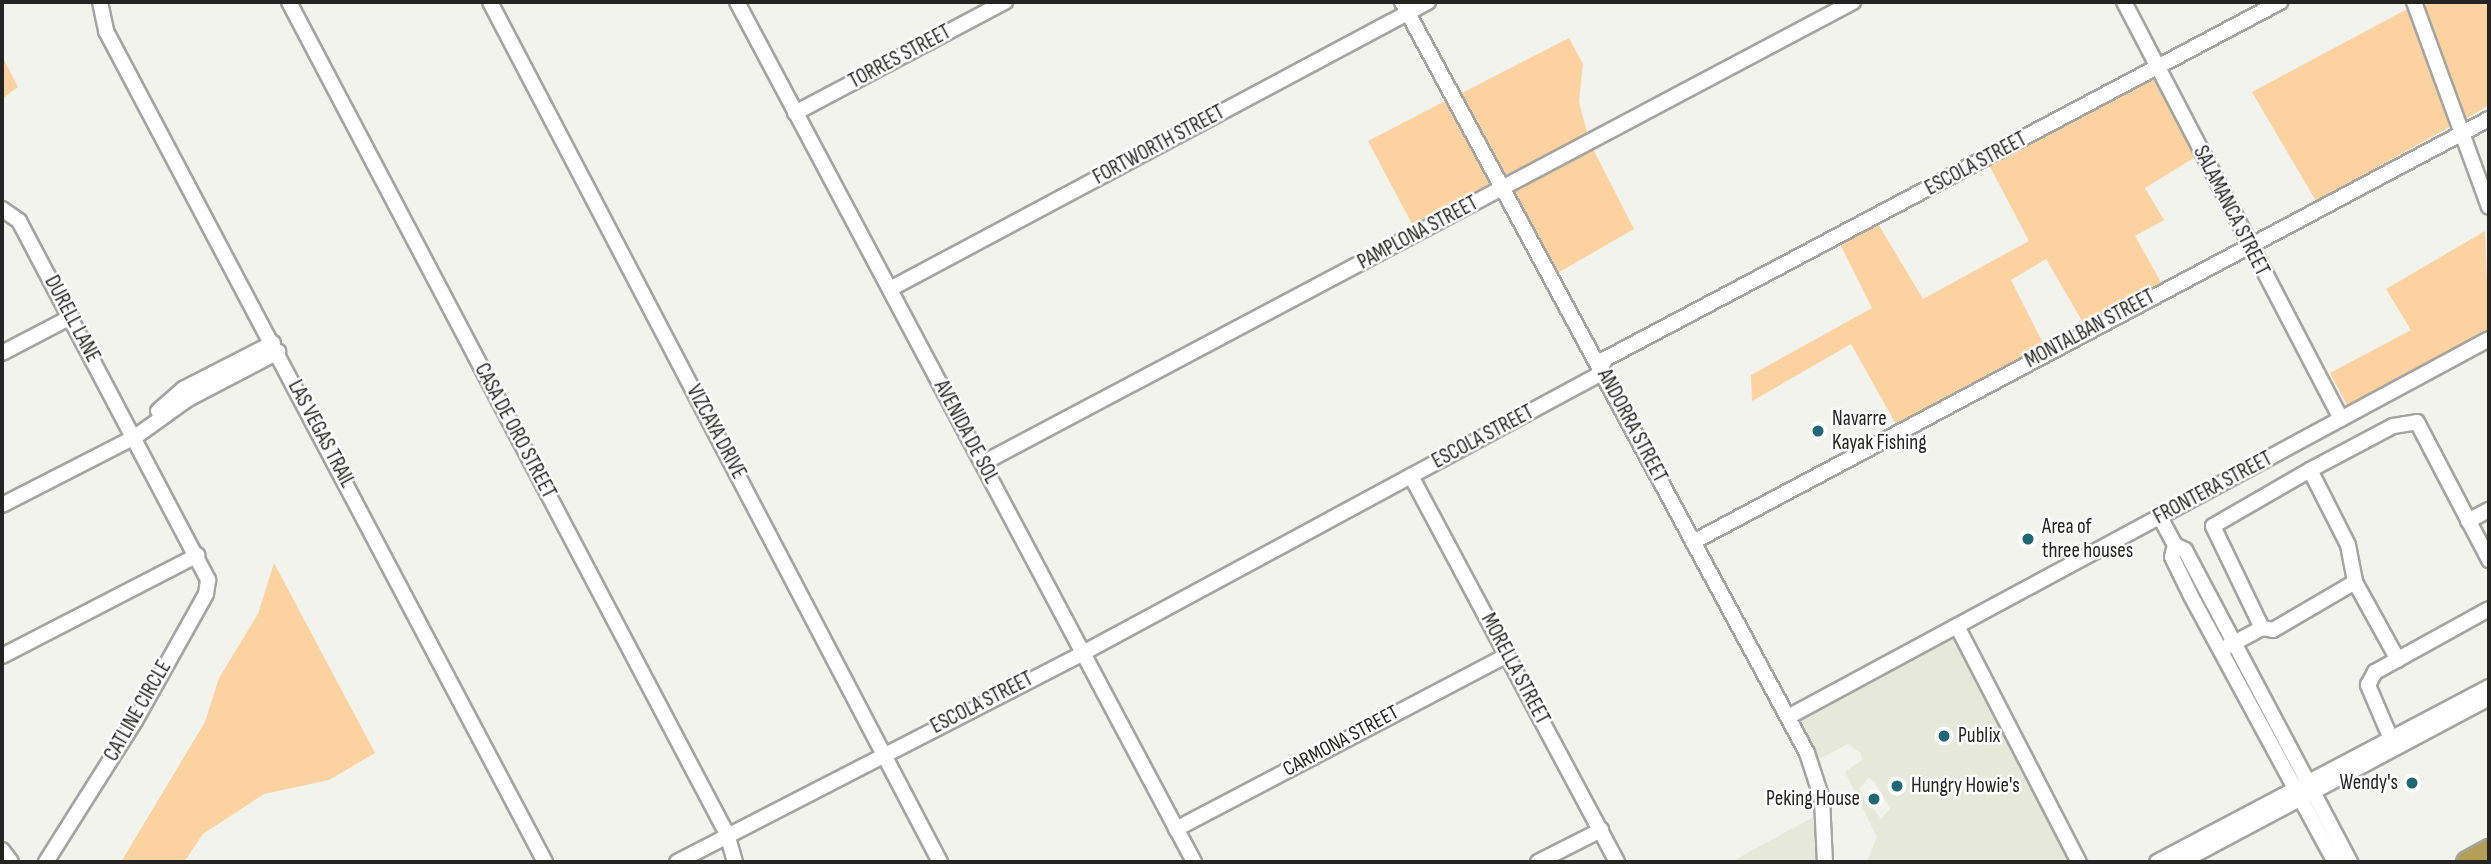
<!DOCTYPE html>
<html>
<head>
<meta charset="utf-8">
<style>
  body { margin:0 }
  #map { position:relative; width:2491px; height:864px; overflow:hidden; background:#f2f3ec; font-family:"Sofia Sans Condensed",sans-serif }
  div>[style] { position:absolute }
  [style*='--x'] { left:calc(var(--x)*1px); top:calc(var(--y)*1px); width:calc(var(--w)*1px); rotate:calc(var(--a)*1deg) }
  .built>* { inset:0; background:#e6e8d9 }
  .green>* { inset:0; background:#fcd2a1 }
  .roads { filter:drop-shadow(2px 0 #a4a59f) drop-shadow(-2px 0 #a4a59f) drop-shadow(0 2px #a4a59f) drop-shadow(0 -2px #a4a59f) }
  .minor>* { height:14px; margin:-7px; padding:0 7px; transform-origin:7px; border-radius:7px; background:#fff }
  .highway>* { height:21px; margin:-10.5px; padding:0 10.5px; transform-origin:10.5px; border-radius:10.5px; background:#b59e58 }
  .dots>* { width:19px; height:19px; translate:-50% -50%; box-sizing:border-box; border:4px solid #fff; border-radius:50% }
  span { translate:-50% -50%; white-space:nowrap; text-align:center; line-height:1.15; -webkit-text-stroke:5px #fff; paint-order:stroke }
  .street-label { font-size:21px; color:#242422 }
  .poi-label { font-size:21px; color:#242422 }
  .left { translate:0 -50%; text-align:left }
  .right { translate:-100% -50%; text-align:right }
  .frame { position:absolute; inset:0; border:4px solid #242422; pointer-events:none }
</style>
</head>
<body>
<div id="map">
  <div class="built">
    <div style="clip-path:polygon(evenodd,1963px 629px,2088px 862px,1867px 862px,1877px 837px,1845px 772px,1862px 760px,1861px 753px,1848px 744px,1815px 761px,1794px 720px,1963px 629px,1868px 778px,1874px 781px,1890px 809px,1881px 819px,1859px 789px,1868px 778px)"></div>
    <div style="clip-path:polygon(1819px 814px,1820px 862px,1731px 862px)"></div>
  </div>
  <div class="green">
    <div style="clip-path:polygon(2445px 2px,2489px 2px,2489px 105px,2464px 120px,2421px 5px)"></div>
    <div style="clip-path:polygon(2411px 7px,2455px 124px,2316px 201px,2252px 92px)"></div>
    <div style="clip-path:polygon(1569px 38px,1583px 64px,1579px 102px,1588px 136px,1504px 181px,1458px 95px)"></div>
    <div style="clip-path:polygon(2px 56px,18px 87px,2px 99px)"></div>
    <div style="clip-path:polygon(2156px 74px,2197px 156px,2145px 188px,2164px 220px,2135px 236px,2162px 284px,2085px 326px,2046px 259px,2011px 280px,2045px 347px,1897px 426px,1851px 344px,1752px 401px,1751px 375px,1872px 308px,1839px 242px,1877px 222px,1923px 299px,2029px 241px,1988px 163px)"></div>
    <div style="clip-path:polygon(1449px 99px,1494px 182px,1412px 224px,1368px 141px)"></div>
    <div style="clip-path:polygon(1592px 147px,1634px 229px,1556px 274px,1510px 190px)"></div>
    <div style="clip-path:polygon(2485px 231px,2489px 331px,2349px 409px,2330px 373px,2411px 330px,2386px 289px)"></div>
    <div style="clip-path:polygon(274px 563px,375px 753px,329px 780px,264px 794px,203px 834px,184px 862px,121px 862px,205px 722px,219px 678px,258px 614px)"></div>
  </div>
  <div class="roads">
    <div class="minor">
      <div style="--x:100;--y:2;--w:30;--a:78"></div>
      <div style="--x:106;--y:31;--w:940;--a:62.15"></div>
      <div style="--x:289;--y:2;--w:940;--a:62.24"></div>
      <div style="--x:727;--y:834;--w:29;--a:74"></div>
      <div style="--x:490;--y:2;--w:971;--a:62.38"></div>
      <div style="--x:737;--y:2;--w:974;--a:62.01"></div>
      <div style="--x:1402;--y:2;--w:853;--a:61.66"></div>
      <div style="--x:1807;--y:753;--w:48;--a:71.9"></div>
      <div style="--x:1822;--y:799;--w:63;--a:87.3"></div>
      <div style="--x:2124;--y:2;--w:470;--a:62.5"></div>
      <div style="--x:2414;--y:2;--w:218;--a:69.9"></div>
      <div style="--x:795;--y:113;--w:238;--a:-27.9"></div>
      <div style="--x:2;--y:209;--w:21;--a:35"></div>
      <div style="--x:19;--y:221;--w:406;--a:62.2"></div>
      <div style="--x:208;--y:580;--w:14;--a:98"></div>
      <div style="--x:206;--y:594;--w:145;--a:119.2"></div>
      <div style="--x:135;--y:721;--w:167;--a:122.3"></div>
      <div style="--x:890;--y:289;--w:610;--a:-28.08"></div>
      <div style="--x:2;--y:353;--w:78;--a:-27.6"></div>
      <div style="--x:158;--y:411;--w:33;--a:-41"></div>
      <div style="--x:183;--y:389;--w:101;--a:-27.1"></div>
      <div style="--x:983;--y:463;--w:985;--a:-27.92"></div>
      <div style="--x:2310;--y:470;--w:94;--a:-27.9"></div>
      <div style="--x:2393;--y:426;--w:24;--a:-9"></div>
      <div style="--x:2417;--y:422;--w:156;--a:62.4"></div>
      <div style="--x:1411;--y:476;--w:438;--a:61.9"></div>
      <div style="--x:2;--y:505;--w:149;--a:-27.1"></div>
      <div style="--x:135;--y:437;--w:65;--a:-35.6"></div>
      <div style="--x:188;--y:399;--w:102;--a:-27.6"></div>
      <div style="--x:2160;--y:517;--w:32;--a:62"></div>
      <div style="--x:2175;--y:545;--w:11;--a:27"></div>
      <div style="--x:2185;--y:550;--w:353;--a:62.1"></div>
      <div style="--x:2468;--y:521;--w:24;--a:-28"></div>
      <div style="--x:1693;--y:542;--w:901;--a:-27.99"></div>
      <div style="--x:2175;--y:545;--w:12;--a:104"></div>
      <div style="--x:2172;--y:557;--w:43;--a:64"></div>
      <div style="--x:2191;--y:596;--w:302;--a:61.6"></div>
      <div style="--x:1957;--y:626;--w:266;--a:62.7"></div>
      <div style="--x:2262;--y:628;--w:11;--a:10"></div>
      <div style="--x:2273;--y:630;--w:95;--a:-30.3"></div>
      <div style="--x:2221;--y:650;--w:47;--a:-28.2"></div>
      <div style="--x:2262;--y:628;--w:113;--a:-115.7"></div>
      <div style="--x:2213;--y:526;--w:112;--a:-30"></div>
      <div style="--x:2310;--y:470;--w:84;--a:63.1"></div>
      <div style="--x:2348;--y:545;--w:38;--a:79"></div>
      <div style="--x:2355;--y:582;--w:89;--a:61.1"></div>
      <div style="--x:2;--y:656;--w:220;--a:-27.3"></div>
      <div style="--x:1788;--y:717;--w:796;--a:-28.33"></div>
      <div style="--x:2391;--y:739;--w:59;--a:-113.1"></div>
      <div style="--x:2368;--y:685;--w:15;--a:-62"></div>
      <div style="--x:2375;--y:672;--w:130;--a:-28.9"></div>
      <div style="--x:1176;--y:829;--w:374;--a:-27.7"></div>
      <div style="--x:2;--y:850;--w:15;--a:53"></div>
      <div style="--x:677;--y:862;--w:457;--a:-27.2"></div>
      <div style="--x:1083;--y:653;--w:585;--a:-28.36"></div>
      <div style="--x:1598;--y:375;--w:17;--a:-66"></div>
      <div style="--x:1605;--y:359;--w:764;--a:-27.87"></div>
      <div style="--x:1538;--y:862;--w:71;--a:-26.9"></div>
      <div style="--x:2157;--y:862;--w:375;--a:-27.8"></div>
      <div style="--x:2181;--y:862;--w:349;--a:-28"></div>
    </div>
    <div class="highway">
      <div style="--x:2467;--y:862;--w:25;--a:-29"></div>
    </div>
  </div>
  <div class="dots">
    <div style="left:1818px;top:431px;background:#206776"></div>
    <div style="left:2028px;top:539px;background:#206776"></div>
    <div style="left:1944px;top:736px;background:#206776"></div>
    <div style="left:2412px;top:783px;background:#206776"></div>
    <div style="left:1897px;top:786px;background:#206776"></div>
    <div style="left:1874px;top:799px;background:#206776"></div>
  </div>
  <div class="street-label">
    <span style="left:900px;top:57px;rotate:-28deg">TORRES STREET</span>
    <span style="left:1159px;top:145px;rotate:-28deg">FORTWORTH STREET</span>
    <span style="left:1976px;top:164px;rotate:-28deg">ESCOLA STREET</span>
    <span style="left:2231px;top:211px;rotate:63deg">SALAMANCA STREET</span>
    <span style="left:1418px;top:233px;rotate:-28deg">PAMPLONA STREET</span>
    <span style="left:72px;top:319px;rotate:62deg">DURELL LANE</span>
    <span style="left:2090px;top:329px;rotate:-28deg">MONTALBAN STREET</span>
    <span style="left:1632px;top:426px;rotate:62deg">ANDORRA STREET</span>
    <span style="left:515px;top:431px;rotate:62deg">CASA DE ORO STREET</span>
    <span style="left:716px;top:432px;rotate:62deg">VIZCAYA DRIVE</span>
    <span style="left:966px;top:432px;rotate:62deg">AVENIDA DE SOL</span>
    <span style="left:321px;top:434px;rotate:62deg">LAS VEGAS TRAIL</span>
    <span style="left:1483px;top:437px;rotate:-28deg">ESCOLA STREET</span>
    <span style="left:2213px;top:488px;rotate:-28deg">FRONTERA STREET</span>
    <span style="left:1515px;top:669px;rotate:62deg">MORELLA STREET</span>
    <span style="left:982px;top:703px;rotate:-27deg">ESCOLA STREET</span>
    <span style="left:138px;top:711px;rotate:-60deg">CATLINE CIRCLE</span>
    <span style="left:1341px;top:741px;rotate:-28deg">CARMONA STREET</span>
  </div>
  <div class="poi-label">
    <span class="left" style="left:1832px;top:431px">Navarre<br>Kayak Fishing</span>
    <span class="left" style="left:2042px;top:539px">Area of<br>three houses</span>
    <span class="left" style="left:1958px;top:736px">Publix</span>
    <span class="right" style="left:2398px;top:783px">Wendy's</span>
    <span class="left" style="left:1911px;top:786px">Hungry Howie's</span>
    <span class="right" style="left:1860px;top:799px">Peking House</span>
  </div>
  <div class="frame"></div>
</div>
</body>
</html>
